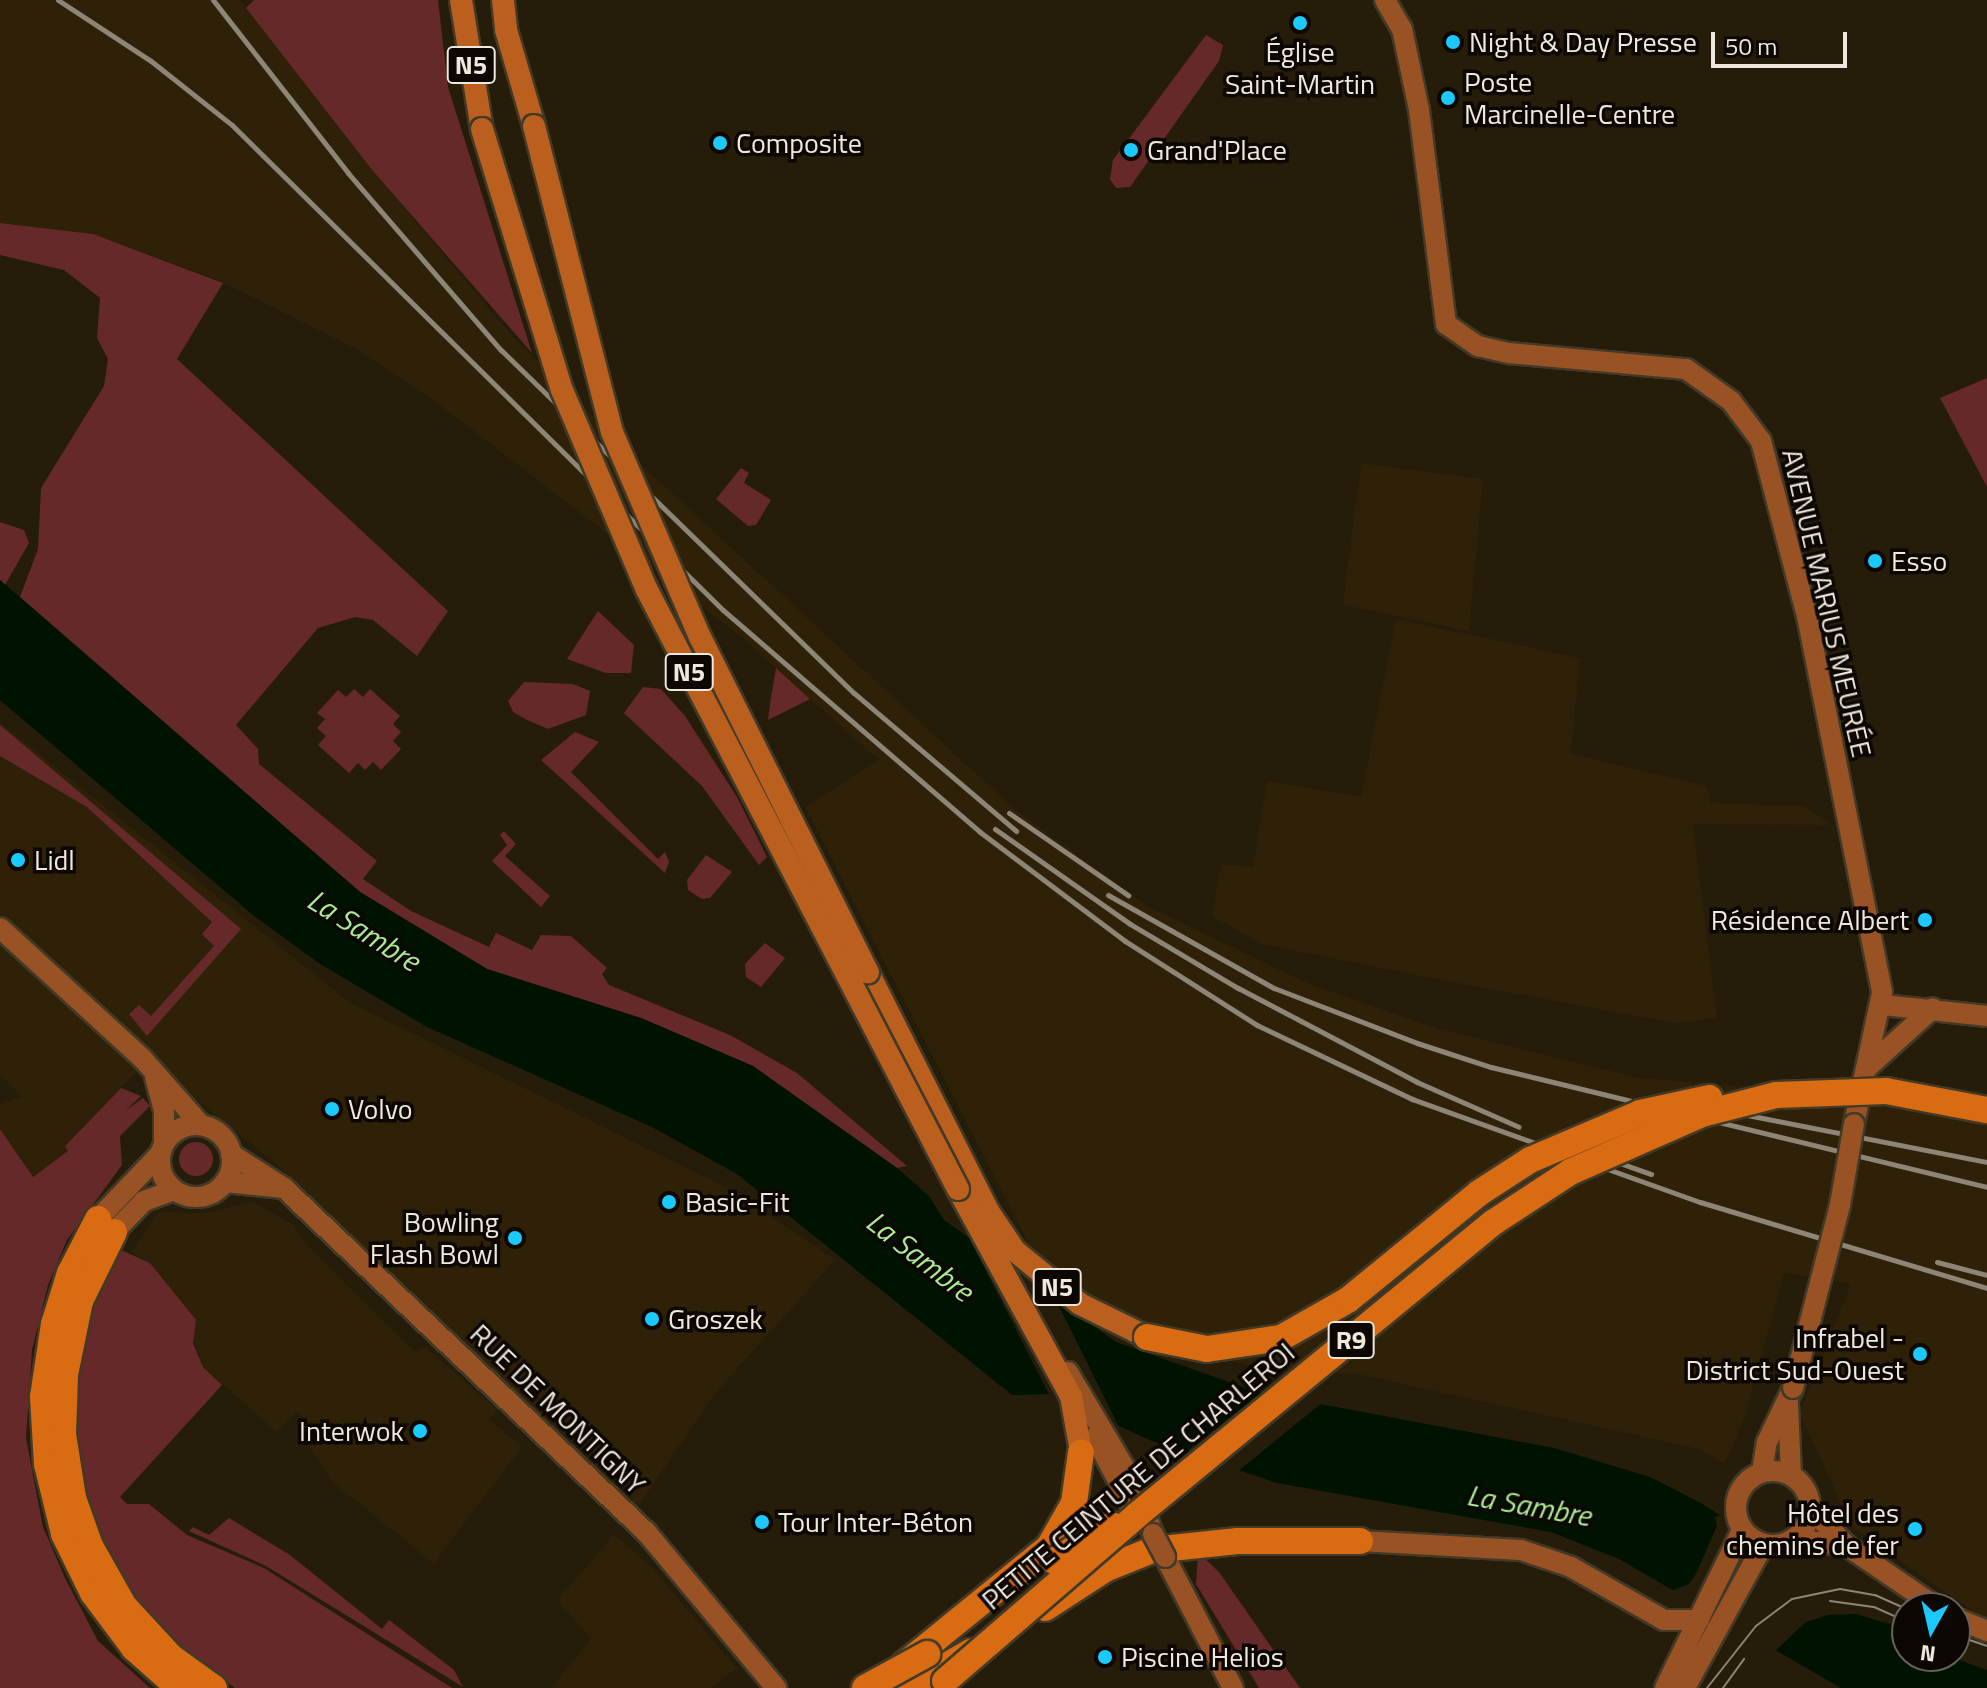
<!DOCTYPE html>
<html>
<head>
<meta charset="utf-8">
<style>
  body { margin:0 }
  #map { position:relative; width:1987px; height:1688px; overflow:hidden; background:#261c0a; font-family:"Titillium Web",sans-serif }
  div>[style] { position:absolute }
  [style*='--x'] { left:calc(var(--x)*1px); top:calc(var(--y)*1px); width:calc(var(--w)*1px); rotate:calc(var(--a)*1deg) }
  .built>* { inset:0; background:#2f2108 }
  .green>* { inset:0; background:#652929 }
  .round { border-radius:50% }
  .water>* { inset:0; background:#001300 }
  .pier>* { inset:0; background:#261c0a }
  .roads { filter:drop-shadow(2px 0 #423927) drop-shadow(-2px 0 #423927) drop-shadow(0 2px #423927) drop-shadow(0 -2px #423927) }
  .secondary>* { height:20px; margin:-10px; padding:0 10px; transform-origin:10px; border-radius:10px; background:#985224 }
  .secondary>.ring { margin:-10px; padding:0; box-sizing:content-box; background:none; border:20px solid #985224; border-radius:50% }
  .primary>* { height:22px; margin:-11px; padding:0 11px; transform-origin:11px; border-radius:11px; background:#ba5f1e }
  .highway>* { height:26px; margin:-13px; padding:0 13px; transform-origin:13px; border-radius:13px; background:#d96b12 }
  .tram>* { height:2px; margin:-1px; padding:0 1px; transform-origin:1px; border-radius:1px; background:#8d8576 }
  .rail>* { height:5px; margin:-2.5px; padding:0 2.5px; transform-origin:2.5px; border-radius:2.5px; background:#8d8576 }
  .bridges { filter:drop-shadow(2px 0 #423927) drop-shadow(-2px 0 #423927) drop-shadow(0 2px #423927) drop-shadow(0 -2px #423927) }
  .secondary-bridge>* { height:20px; margin:-10px; padding:0 10px; transform-origin:10px; border-radius:10px; background:#985224 }
  .primary-bridge>* { height:22px; margin:-11px; padding:0 11px; transform-origin:11px; border-radius:11px; background:#ba5f1e }
  .highway-bridge>* { height:26px; margin:-13px; padding:0 13px; transform-origin:13px; border-radius:13px; background:#d96b12 }
  .dots>* { width:22px; height:22px; translate:-50% -50%; box-sizing:border-box; border:4px solid #0c0703; border-radius:50% }
  span { translate:-50% -50%; white-space:nowrap; text-align:center; line-height:1.15; -webkit-text-stroke:7px #0c0703; paint-order:stroke }
  .shield-label span { padding:2px 6px; background:#0c0703; border:2px solid; border-radius:6px; -webkit-text-stroke-width:0 }
  .shield-label { font-size:26px; color:#efe8dc; font-weight:700 }
  .poi-label { font-size:28px; color:#efe8dc }
  .left { translate:0 -50%; text-align:left }
  .right { translate:-100% -50%; text-align:right }
  .street-label { font-size:28px; color:#efe8dc }
  .water-label { font-size:30px; color:#a9ea93; font-style:italic }
  .north { position:absolute; left:1891px; top:1592px; width:80px; height:80px; box-sizing:border-box; background:#0c0703; border:2px solid #67615a; border-radius:50%; rotate:188deg; font-size:22px; font-weight:700; line-height:32px; text-align:center; color:#efe8dc }
  .north::after { content:''; display:block; margin:auto; width:28px; height:36px; background:#1cc9fc; clip-path:polygon(50% 0,100% 100%,50% 72%,0 100%) }
  .scale { position:absolute; left:1711px; top:32px; width:136px; height:36px; box-sizing:border-box; border:4px solid #efe8dc; border-top:0; padding-left:10px; font-size:24px; line-height:28px; white-space:nowrap; color:#efe8dc; -webkit-text-stroke:6px #0c0703; paint-order:stroke }
</style>
</head>
<body>
<div id="map">
  <div class="built">
    <div style="clip-path:polygon(0 0,240px 0,373px 171px,513px 337px,649px 472px,1012px 807px,1147px 906px,1309px 984px,1439px 1029px,1639px 1078px,1914px 1100px,1987px 1119px,1987px 1621px,1851px 1526px,1800px 1413px,1851px 1284px,1784px 1273px,1745px 1415px,1725px 1464px,1699px 1449px,1357px 1374px,1268px 1368px,1202px 1356px,1090px 1295px,1031px 1248px,805px 807px,879px 760px,738px 634px,435px 401px,353px 347px,211px 277px,93px 234px,0 223px)"></div>
    <div style="clip-path:polygon(1361px 463px,1483px 479px,1469px 631px,1343px 605px)"></div>
    <div style="clip-path:polygon(1396px 619px,1580px 658px,1571px 754px,1707px 786px,1710px 803px,1805px 806px,1830px 825px,1693px 824px,1717px 1018px,1675px 1023px,1440px 980px,1261px 944px,1212px 916px,1221px 864px,1253px 867px,1267px 781px,1361px 797px)"></div>
    <div style="clip-path:polygon(0 723px,349px 1002px,728px 1188px,835px 1260px,715px 1393px,639px 1505px,629px 1505px,289px 1175px,200px 1102px,0 914px)"></div>
    <div style="clip-path:polygon(0 939px,139px 1069px,65px 1145px,69px 1151px,32px 1177px,0 1129px,0 1105px,22px 1096px,0 1075px)"></div>
    <div style="clip-path:polygon(253px 1202px,291px 1223px,309px 1247px,416px 1353px,424px 1346px,497px 1410px,489px 1419px,522px 1447px,434px 1563px,334px 1483px,309px 1446px,319px 1432px,297px 1411px,277px 1432px,203px 1367px,179px 1299px,150px 1263px,132px 1252px,159px 1212px,206px 1213px)"></div>
    <div style="clip-path:polygon(614px 1534px,654px 1570px,736px 1668px,711px 1688px,551px 1688px,591px 1639px,558px 1600px)"></div>
  </div>
  <div class="green">
    <div style="clip-path:polygon(254px 0,438px 0,448px 87px,532px 353px,373px 171px,246px 8px)"></div>
    <div style="clip-path:polygon(1206px 35px,1223px 45px,1219px 61px,1130px 187px,1116px 188px,1110px 179px,1113px 160px)"></div>
    <div style="clip-path:polygon(0 223px,93px 234px,223px 283px,177px 359px,448px 611px,417px 656px,373px 620px,355px 617px,318px 628px,236px 725px,258px 749px,259px 764px,377px 861px,363px 879px,411px 911px,489px 947px,496px 933px,532px 950px,541px 935px,571px 936px,607px 968px,602px 974px,609px 985px,730px 1035px,797px 1073px,907px 1166px,897px 1168px,753px 1066px,641px 1018px,487px 969px,360px 892px,20px 597px,38px 549px,41px 488px,104px 386px,108px 359px,97px 338px,100px 298px,64px 270px,0 255px)"></div>
    <div style="clip-path:polygon(1987px 378px,1987px 487px,1940px 398px)"></div>
    <div style="clip-path:polygon(741px 468px,749px 473px,744px 483px,771px 500px,756px 525px,748px 526px,716px 499px)"></div>
    <div style="clip-path:polygon(0 522px,24px 530px,29px 543px,5px 585px,0 580px)"></div>
    <div style="clip-path:polygon(598px 611px,634px 645px,631px 673px,606px 673px,567px 659px)"></div>
    <div style="clip-path:polygon(776px 668px,810px 699px,768px 720px,770px 704px)"></div>
    <div style="clip-path:polygon(524px 682px,573px 684px,590px 691px,586px 715px,548px 729px,527px 720px,513px 712px,508px 701px)"></div>
    <div style="clip-path:polygon(643px 687px,661px 689px,685px 716px,737px 797px,767px 857px,759px 865px,702px 786px,624px 713px)"></div>
    <div style="clip-path:polygon(354px 689px,363px 697px,370px 689px,400px 716px,393px 724px,401px 732px,393px 741px,401px 749px,381px 770px,373px 762px,365px 770px,358px 763px,349px 773px,318px 745px,326px 736px,317px 728px,325px 719px,317px 713px,338px 690px,346px 697px)"></div>
    <div style="clip-path:polygon(0 725px,241px 929px,147px 1036px,129px 1014px,139px 1005px,151px 1016px,214px 946px,202px 934px,212px 922px,87px 807px,0 756px)"></div>
    <div style="clip-path:polygon(575px 732px,599px 742px,571px 772px,658px 859px,665px 852px,669px 862px,665px 873px,541px 760px)"></div>
    <div style="clip-path:polygon(504px 831px,516px 844px,505px 856px,550px 896px,541px 907px,492px 861px,507px 845px,500px 835px)"></div>
    <div style="clip-path:polygon(706px 855px,732px 872px,710px 898px,702px 899px,688px 890px,687px 880px)"></div>
    <div style="clip-path:polygon(765px 943px,785px 958px,761px 987px,746px 977px,745px 964px)"></div>
    <div style="clip-path:polygon(121px 1088px,141px 1096px,125px 1111px,143px 1098px,150px 1106px,120px 1136px,122px 1165px,67px 1240px,48px 1285px,32px 1350px,26px 1438px,43px 1527px,65px 1578px,98px 1641px,150px 1688px,0 1688px,0 1129px,33px 1177px,68px 1151px,65px 1146px)"></div>
    <div class="round" style="left:179px;top:1142px;width:34px;height:34px"></div>
    <div style="clip-path:polygon(121px 1250px,150px 1263px,196px 1320px,193px 1343px,203px 1367px,222px 1385px,120px 1497px,127px 1504px,149px 1504px,187px 1535px,264px 1568px,452px 1688px,235px 1688px,198px 1661px,130px 1597px,101px 1542px,80px 1472px,74px 1412px,84px 1332px,96px 1289px)"></div>
    <div style="clip-path:polygon(229px 1518px,290px 1555px,382px 1629px,389px 1620px,454px 1670px,463px 1687px,266px 1566px,189px 1531px,193px 1527px,209px 1535px)"></div>
    <div style="clip-path:polygon(1198px 1552px,1219px 1572px,1300px 1688px,1259px 1688px,1196px 1584px)"></div>
  </div>
  <div class="water">
    <div style="clip-path:polygon(0 580px,360px 892px,487px 969px,641px 1018px,753px 1066px,897px 1168px,929px 1196px,944px 1220px,1116px 1342px,1257px 1392px,1554px 1448px,1650px 1477px,1701px 1503px,1907px 1635px,1907px 1656px,1948px 1656px,1987px 1670px,1987px 1688px,1841px 1688px,1619px 1559px,1551px 1532px,1277px 1483px,1152px 1441px,1048px 1394px,1012px 1395px,737px 1174px,652px 1127px,427px 1027px,320px 964px,253px 915px,0 700px)"></div>
  </div>
  <div class="pier">
    <div style="clip-path:polygon(965px 1230px,1052px 1292px,1122px 1433px,1053px 1402px)"></div>
    <div style="clip-path:polygon(1265px 1390px,1324px 1401px,1236px 1473px,1182px 1455px)"></div>
    <div style="clip-path:polygon(1723px 1514px,1834px 1581px,1889px 1624px,1856px 1614px,1828px 1615px,1806px 1622px,1772px 1654px,1666px 1593px,1689px 1584px,1696px 1574px,1717px 1526px,1715px 1517px)"></div>
  </div>
  <div class="roads">
    <div class="secondary">
      <div style="--x:1385;--y:0;--w:34;--a:60"></div>
      <div style="--x:1402;--y:29;--w:83;--a:78.1"></div>
      <div style="--x:1419;--y:110;--w:216;--a:82.8"></div>
      <div style="--x:1446;--y:324;--w:39;--a:35"></div>
      <div style="--x:1478;--y:346;--w:32;--a:13"></div>
      <div style="--x:1509;--y:353;--w:178;--a:5.2"></div>
      <div style="--x:1686;--y:369;--w:55;--a:35.4"></div>
      <div style="--x:1731;--y:401;--w:50;--a:53.1"></div>
      <div style="--x:1761;--y:441;--w:181;--a:75.3"></div>
      <div style="--x:1807;--y:616;--w:384;--a:78.7"></div>
      <div style="--x:1882;--y:993;--w:134;--a:102.1"></div>
      <div style="--x:0;--y:928;--w:193;--a:42.5"></div>
      <div style="--x:142;--y:1058;--w:89;--a:48.6"></div>
      <div style="--x:1883;--y:1005;--w:105;--a:6"></div>
      <div style="--x:1869;--y:1066;--w:86;--a:-42.2"></div>
      <div style="--x:155;--y:1077;--w:35;--a:75"></div>
      <div style="--x:164;--y:1111;--w:32;--a:90"></div>
      <div class="ring" style="left:160px;top:1125px;width:52px;height:52px"></div>
      <div style="--x:231;--y:1154;--w:63;--a:32.7"></div>
      <div style="--x:284;--y:1188;--w:501;--a:43.54"></div>
      <div style="--x:647;--y:1533;--w:202;--a:50.2"></div>
      <div style="--x:225;--y:1182;--w:59;--a:5.8"></div>
      <div style="--x:98;--y:1219;--w:90;--a:-46.4"></div>
      <div style="--x:114;--y:1232;--w:43;--a:-45.9"></div>
      <div style="--x:144;--y:1201;--w:32;--a:-20"></div>
      <div style="--x:1068;--y:1372;--w:134;--a:59.4"></div>
      <div style="--x:1136;--y:1487;--w:50;--a:70.1"></div>
      <div style="--x:1788;--y:1404;--w:71;--a:87.6"></div>
      <div style="--x:1095;--y:1437;--w:84;--a:62.2"></div>
      <div class="ring" style="left:1736px;top:1471px;width:54px;height:54px"></div>
      <div style="--x:1762;--y:1472;--w:30;--a:-81"></div>
      <div style="--x:1767;--y:1442;--w:60;--a:-64.3"></div>
      <div style="--x:1810;--y:1508;--w:53;--a:45.8"></div>
      <div style="--x:1847;--y:1546;--w:110;--a:34.3"></div>
      <div style="--x:1794;--y:1539;--w:53;--a:7.5"></div>
      <div style="--x:1360;--y:1541;--w:161;--a:3.2"></div>
      <div style="--x:1521;--y:1550;--w:53;--a:18.8"></div>
      <div style="--x:1571;--y:1567;--w:107;--a:29.7"></div>
      <div style="--x:1664;--y:1620;--w:35;--a:0"></div>
      <div style="--x:1165;--y:1557;--w:148;--a:62.6"></div>
      <div style="--x:1955;--y:1618;--w:35;--a:22"></div>
      <div style="--x:1665;--y:1688;--w:174;--a:-64"></div>
      <div style="--x:1685;--y:1688;--w:164;--a:-61.3"></div>
    </div>
    <div class="primary">
      <div style="--x:461;--y:0;--w:131;--a:80.8"></div>
      <div style="--x:503;--y:0;--w:30;--a:84"></div>
      <div style="--x:506;--y:30;--w:100;--a:73.7"></div>
      <div style="--x:868;--y:972;--w:267;--a:63.3"></div>
      <div style="--x:988;--y:1211;--w:48;--a:56"></div>
      <div style="--x:1015;--y:1251;--w:84;--a:39.2"></div>
      <div style="--x:1080;--y:1304;--w:75;--a:26.2"></div>
      <div style="--x:958;--y:1189;--w:236;--a:61.4"></div>
      <div style="--x:1071;--y:1396;--w:57;--a:79.9"></div>
    </div>
    <div class="highway">
      <div style="--x:98;--y:1219;--w:61;--a:117.4"></div>
      <div style="--x:70;--y:1273;--w:53;--a:107.4"></div>
      <div style="--x:54;--y:1324;--w:74;--a:98.6"></div>
      <div style="--x:43;--y:1397;--w:67;--a:86.6"></div>
      <div style="--x:47;--y:1464;--w:72;--a:76.3"></div>
      <div style="--x:64;--y:1534;--w:66;--a:63.8"></div>
      <div style="--x:93;--y:1593;--w:69;--a:53.3"></div>
      <div style="--x:134;--y:1648;--w:60;--a:41.6"></div>
      <div style="--x:114;--y:1232;--w:77;--a:116.2"></div>
      <div style="--x:80;--y:1301;--w:76;--a:101.5"></div>
      <div style="--x:65;--y:1375;--w:59;--a:91.9"></div>
      <div style="--x:63;--y:1434;--w:65;--a:81.1"></div>
      <div style="--x:73;--y:1498;--w:51;--a:70.5"></div>
      <div style="--x:90;--y:1546;--w:69;--a:60.5"></div>
      <div style="--x:124;--y:1606;--w:69;--a:47.3"></div>
      <div style="--x:171;--y:1657;--w:53;--a:35.8"></div>
      <div style="--x:1045;--y:1608;--w:72;--a:-33"></div>
      <div style="--x:1105;--y:1569;--w:51;--a:-22"></div>
      <div style="--x:1152;--y:1550;--w:86;--a:-6"></div>
      <div style="--x:1238;--y:1541;--w:122;--a:0"></div>
      <div style="--x:905;--y:1664;--w:186;--a:-39.1"></div>
      <div style="--x:1049;--y:1547;--w:51;--a:-60.4"></div>
      <div style="--x:1074;--y:1503;--w:51;--a:-82.2"></div>
      <div style="--x:908;--y:1688;--w:72;--a:-30.1"></div>
    </div>
  </div>
  <div class="tram">
    <div style="--x:1830;--y:1601;--w:44;--a:7.8"></div>
    <div style="--x:1874;--y:1607;--w:36;--a:24"></div>
    <div style="--x:1955;--y:1635;--w:34;--a:19"></div>
    <div style="--x:1707;--y:1688;--w:79;--a:-51.7"></div>
    <div style="--x:1756;--y:1626;--w:45;--a:-36.9"></div>
    <div style="--x:1792;--y:1599;--w:49;--a:-11.8"></div>
    <div style="--x:1840;--y:1589;--w:36;--a:10"></div>
    <div style="--x:1875;--y:1595;--w:35;--a:24"></div>
    <div style="--x:1723;--y:1688;--w:36;--a:-54"></div>
  </div>
  <div class="rail">
    <div style="--x:58;--y:0;--w:111;--a:33.3"></div>
    <div style="--x:151;--y:61;--w:103;--a:38.3"></div>
    <div style="--x:232;--y:125;--w:690;--a:44.65"></div>
    <div style="--x:723;--y:610;--w:340;--a:40.8"></div>
    <div style="--x:980;--y:832;--w:181;--a:36.9"></div>
    <div style="--x:1125;--y:941;--w:156;--a:32.5"></div>
    <div style="--x:1257;--y:1025;--w:172;--a:25.5"></div>
    <div style="--x:1412;--y:1099;--w:306;--a:19.7"></div>
    <div style="--x:1700;--y:1202;--w:300;--a:16.7"></div>
    <div style="--x:213;--y:0;--w:219;--a:52"></div>
    <div style="--x:348;--y:173;--w:234;--a:49.2"></div>
    <div style="--x:501;--y:350;--w:492;--a:44.2"></div>
    <div style="--x:854;--y:693;--w:213;--a:40.4"></div>
    <div style="--x:1009;--y:813;--w:145;--a:34.6"></div>
    <div style="--x:995;--y:829;--w:165;--a:35.1"></div>
    <div style="--x:1130;--y:924;--w:126;--a:30.7"></div>
    <div style="--x:1238;--y:988;--w:202;--a:27.7"></div>
    <div style="--x:1417;--y:1082;--w:111;--a:23.8"></div>
    <div style="--x:1108;--y:895;--w:190;--a:29.3"></div>
    <div style="--x:1274;--y:988;--w:153;--a:21"></div>
    <div style="--x:1417;--y:1043;--w:78;--a:18"></div>
    <div style="--x:1491;--y:1067;--w:510;--a:13.6"></div>
    <div style="--x:1691;--y:1104;--w:302;--a:11.1"></div>
    <div style="--x:1572;--y:1146;--w:84;--a:19.5"></div>
    <div style="--x:1937;--y:1262;--w:52;--a:14.6"></div>
  </div>
  <div class="bridges">
    <div class="secondary-bridge">
      <div style="--x:1793;--y:1388;--w:189;--a:-75.6"></div>
      <div style="--x:1840;--y:1205;--w:82;--a:-80.2"></div>
      <div style="--x:1153;--y:1534;--w:26;--a:62"></div>
    </div>
    <div class="primary-bridge">
      <div style="--x:534;--y:126;--w:316;--a:75.7"></div>
      <div style="--x:612;--y:432;--w:223;--a:66.8"></div>
      <div style="--x:700;--y:637;--w:375;--a:63.4"></div>
      <div style="--x:482;--y:129;--w:273;--a:73"></div>
      <div style="--x:562;--y:390;--w:217;--a:67"></div>
      <div style="--x:647;--y:590;--w:675;--a:62.56"></div>
    </div>
    <div class="highway-bridge">
      <div style="--x:1147;--y:1337;--w:61;--a:11.3"></div>
      <div style="--x:1207;--y:1349;--w:75;--a:-8.5"></div>
      <div style="--x:1281;--y:1338;--w:77;--a:-29.6"></div>
      <div style="--x:1348;--y:1300;--w:169;--a:-39.2"></div>
      <div style="--x:1479;--y:1193;--w:61;--a:-32.9"></div>
      <div style="--x:1530;--y:1160;--w:120;--a:-23.1"></div>
      <div style="--x:1640;--y:1113;--w:71;--a:-12.3"></div>
      <div style="--x:1054;--y:1561;--w:68;--a:-31.8"></div>
      <div style="--x:945;--y:1681;--w:254;--a:-40.8"></div>
      <div style="--x:1137;--y:1515;--w:462;--a:-39.4"></div>
      <div style="--x:1494;--y:1222;--w:91;--a:-33.3"></div>
      <div style="--x:1570;--y:1172;--w:144;--a:-23.7"></div>
      <div style="--x:1702;--y:1114;--w:76;--a:-14.4"></div>
      <div style="--x:1776;--y:1095;--w:110;--a:-2.1"></div>
      <div style="--x:1886;--y:1091;--w:103;--a:10.7"></div>
      <div style="--x:865;--y:1688;--w:71;--a:-28.7"></div>
    </div>
  </div>
  <div class="dots">
    <div style="left:1300px;top:23px;background:#1cc9fc"></div>
    <div style="left:1453px;top:42px;background:#1cc9fc"></div>
    <div style="left:1448px;top:98px;background:#1cc9fc"></div>
    <div style="left:720px;top:143px;background:#1cc9fc"></div>
    <div style="left:1131px;top:150px;background:#1cc9fc"></div>
    <div style="left:1875px;top:561px;background:#1cc9fc"></div>
    <div style="left:18px;top:860px;background:#1cc9fc"></div>
    <div style="left:1925px;top:920px;background:#1cc9fc"></div>
    <div style="left:332px;top:1109px;background:#1cc9fc"></div>
    <div style="left:669px;top:1202px;background:#1cc9fc"></div>
    <div style="left:515px;top:1238px;background:#1cc9fc"></div>
    <div style="left:652px;top:1319px;background:#1cc9fc"></div>
    <div style="left:1920px;top:1354px;background:#1cc9fc"></div>
    <div style="left:420px;top:1431px;background:#1cc9fc"></div>
    <div style="left:762px;top:1522px;background:#1cc9fc"></div>
    <div style="left:1915px;top:1529px;background:#1cc9fc"></div>
    <div style="left:1105px;top:1657px;background:#1cc9fc"></div>
  </div>
  <div class="shield-label">
    <span style="left:471px;top:65px">N5</span>
    <span style="left:689px;top:672px">N5</span>
    <span style="left:1057px;top:1287px">N5</span>
    <span style="left:1351px;top:1340px">R9</span>
  </div>
  <div class="poi-label">
    <span class="left" style="left:1469px;top:42px">Night &amp; Day Presse</span>
    <span style="left:1300px;top:68px">Église<br>Saint-Martin</span>
    <span class="left" style="left:1464px;top:98px">Poste<br>Marcinelle-Centre</span>
    <span class="left" style="left:736px;top:143px">Composite</span>
    <span class="left" style="left:1147px;top:150px">Grand'Place</span>
    <span class="left" style="left:1891px;top:561px">Esso</span>
    <span class="left" style="left:34px;top:860px">Lidl</span>
    <span class="right" style="left:1909px;top:920px">Résidence Albert</span>
    <span class="left" style="left:348px;top:1109px">Volvo</span>
    <span class="left" style="left:685px;top:1202px">Basic-Fit</span>
    <span class="right" style="left:499px;top:1238px">Bowling<br>Flash Bowl</span>
    <span class="left" style="left:668px;top:1319px">Groszek</span>
    <span class="right" style="left:1904px;top:1354px">Infrabel -<br>District Sud-Ouest</span>
    <span class="right" style="left:404px;top:1431px">Interwok</span>
    <span class="right" style="left:1899px;top:1529px">Hôtel des<br>chemins de fer</span>
    <span class="left" style="left:778px;top:1522px">Tour Inter-Béton</span>
    <span class="left" style="left:1121px;top:1657px">Piscine Helios</span>
  </div>
  <div class="street-label">
    <span style="left:1827px;top:603px;rotate:77deg">AVENUE MARIUS MEURÉE</span>
    <span style="left:558px;top:1409px;rotate:44deg">RUE DE MONTIGNY</span>
    <span style="left:1138px;top:1476px;rotate:-40deg">PETITE CEINTURE DE CHARLEROI</span>
  </div>
  <div class="water-label">
    <span style="left:364px;top:930px;rotate:32deg">La Sambre</span>
    <span style="left:920px;top:1256px;rotate:38deg">La Sambre</span>
    <span style="left:1529px;top:1505px;rotate:10deg">La Sambre</span>
  </div>
  <div class="north">N</div>
  <div class="scale">50 m</div>
</div>
</body>
</html>
